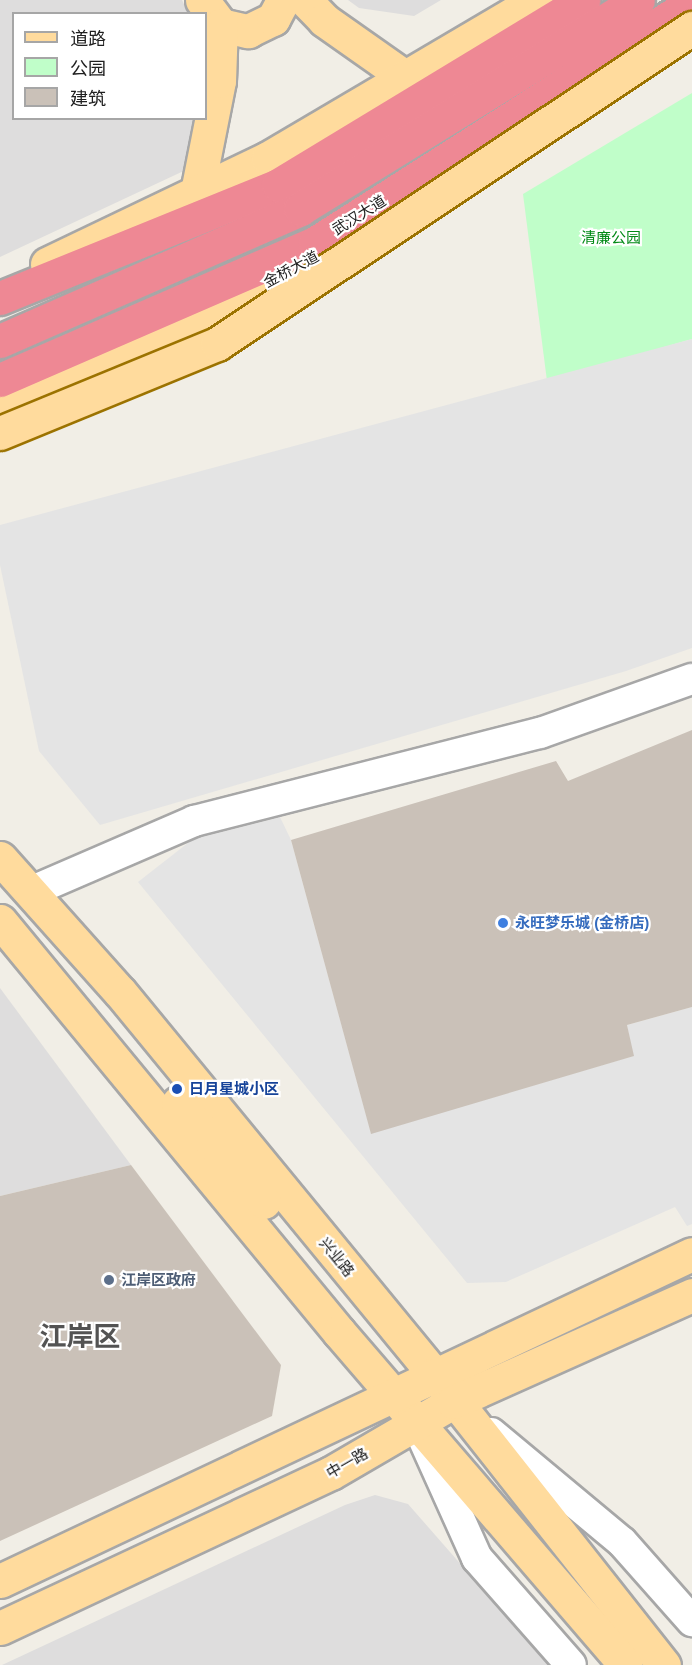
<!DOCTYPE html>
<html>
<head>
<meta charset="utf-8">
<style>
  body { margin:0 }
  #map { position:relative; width:692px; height:1665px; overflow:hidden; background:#f1eee6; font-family:Helvetica,"Noto Sans SC",sans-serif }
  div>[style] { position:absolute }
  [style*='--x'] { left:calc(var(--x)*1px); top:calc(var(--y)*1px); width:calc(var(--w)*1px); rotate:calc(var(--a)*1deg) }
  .residential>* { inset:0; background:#dedddd }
  .park>* { inset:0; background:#c0fec9 }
  .parking>* { inset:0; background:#e4e4e4 }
  .building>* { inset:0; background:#cac1b8 }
  .roads { filter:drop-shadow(2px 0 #a7a7a7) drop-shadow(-2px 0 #a7a7a7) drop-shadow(0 2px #a7a7a7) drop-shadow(0 -2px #a7a7a7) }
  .minor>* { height:30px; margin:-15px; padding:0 15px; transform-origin:15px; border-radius:15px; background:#fff }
  .major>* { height:33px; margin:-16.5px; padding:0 16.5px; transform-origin:16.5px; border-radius:16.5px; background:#ffdb9d }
  .highway>* { height:33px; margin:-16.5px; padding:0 16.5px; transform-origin:16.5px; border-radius:16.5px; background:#ee8894 }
  .bridges { filter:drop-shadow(2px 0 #9c7300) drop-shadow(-2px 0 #9c7300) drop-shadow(0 2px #9c7300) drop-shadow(0 -2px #9c7300) }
  .major-bridge>* { height:33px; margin:-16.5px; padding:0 16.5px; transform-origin:16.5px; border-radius:16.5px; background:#ffdb9d }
  .dots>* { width:16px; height:16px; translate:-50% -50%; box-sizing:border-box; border:3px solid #fff; border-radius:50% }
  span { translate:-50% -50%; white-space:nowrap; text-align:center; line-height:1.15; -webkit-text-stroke:4.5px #fff; paint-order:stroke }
  .street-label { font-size:15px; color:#202020 }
  .park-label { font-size:15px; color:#038a17 }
  .shop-label { font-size:15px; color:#366cbe; font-weight:700 }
  .left { translate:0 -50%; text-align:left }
  .transit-label { font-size:15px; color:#164399; font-weight:700 }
  .service-label { font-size:15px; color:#4e5e75; font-weight:700 }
  .town-label { font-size:27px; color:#535353; font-weight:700 }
  .legend { position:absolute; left:12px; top:12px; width:195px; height:108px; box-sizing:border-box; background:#fff; border:2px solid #a6a6a6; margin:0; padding:8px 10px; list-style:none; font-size:18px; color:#202020 }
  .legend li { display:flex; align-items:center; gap:12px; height:30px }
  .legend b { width:30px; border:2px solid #a6a6a6 }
</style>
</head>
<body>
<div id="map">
  <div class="residential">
    <div style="clip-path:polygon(0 0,182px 0,188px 13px,14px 14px,14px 118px,195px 119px,190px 168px,0 257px)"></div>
    <div style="clip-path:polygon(348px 0,441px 0,414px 16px,359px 8px)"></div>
    <div style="clip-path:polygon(0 988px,131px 1165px,0 1196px)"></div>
    <div style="clip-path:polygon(375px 1495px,408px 1504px,549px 1665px,2px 1665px,345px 1505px)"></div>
  </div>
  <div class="park">
    <div style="clip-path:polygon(692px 93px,692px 339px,547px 381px,523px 194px)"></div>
  </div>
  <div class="parking">
    <div style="clip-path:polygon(692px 339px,692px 648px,626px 671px,100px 825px,39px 751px,0 565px,0 525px)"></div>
    <div style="clip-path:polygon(280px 817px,291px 840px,371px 1133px,633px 1056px,627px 1025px,692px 1007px,692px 1224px,687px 1226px,675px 1207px,506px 1282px,467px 1283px,138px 882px,193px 839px)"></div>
  </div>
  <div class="building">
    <div style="clip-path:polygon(692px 730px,692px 1007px,627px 1025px,634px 1056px,371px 1134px,291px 840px,556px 761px,568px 781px)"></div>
    <div style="clip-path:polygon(131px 1165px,281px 1365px,272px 1416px,0 1541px,0 1196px)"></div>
  </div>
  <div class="roads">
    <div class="minor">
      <div style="--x:30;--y:892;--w:179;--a:-23.4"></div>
      <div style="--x:194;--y:821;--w:357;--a:-14.3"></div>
      <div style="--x:540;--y:733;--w:161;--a:-19.6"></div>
      <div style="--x:491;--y:1433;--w:170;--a:39.8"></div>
      <div style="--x:622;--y:1542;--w:106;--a:48.5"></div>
      <div style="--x:423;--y:1438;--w:132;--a:65.8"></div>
      <div style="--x:477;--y:1558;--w:142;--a:48.7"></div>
    </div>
    <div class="major">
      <div style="--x:202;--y:0;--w:31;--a:53"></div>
      <div style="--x:221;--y:25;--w:28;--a:13"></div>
      <div style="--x:248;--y:31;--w:28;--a:-26"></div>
      <div style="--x:273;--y:19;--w:21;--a:-62"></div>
      <div style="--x:305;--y:0;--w:28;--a:46"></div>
      <div style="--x:324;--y:20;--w:99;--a:35.1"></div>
      <div style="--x:197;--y:192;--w:113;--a:-78.8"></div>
      <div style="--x:219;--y:81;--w:56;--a:-88"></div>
      <div style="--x:47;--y:264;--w:245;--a:-25.6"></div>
      <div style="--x:268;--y:158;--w:311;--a:-30.5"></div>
      <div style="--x:0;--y:409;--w:340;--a:-25.6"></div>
      <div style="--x:0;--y:858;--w:180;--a:48.2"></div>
      <div style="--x:120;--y:992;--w:494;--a:50.6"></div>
      <div style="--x:434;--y:1374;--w:371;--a:51.7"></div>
      <div style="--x:0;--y:921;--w:533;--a:50.48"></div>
      <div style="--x:339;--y:1332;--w:439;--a:49.3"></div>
      <div style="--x:178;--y:1103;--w:131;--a:49"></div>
      <div style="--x:0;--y:1581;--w:765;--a:-25.29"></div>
      <div style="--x:0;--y:1628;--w:365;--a:-25.1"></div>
      <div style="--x:331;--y:1473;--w:141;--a:-30.2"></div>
      <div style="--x:453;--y:1402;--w:262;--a:-24.1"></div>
    </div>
    <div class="highway">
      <div style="--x:0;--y:298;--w:300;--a:-22.1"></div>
      <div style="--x:278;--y:185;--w:357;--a:-31.2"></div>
      <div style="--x:0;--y:341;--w:328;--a:-23.7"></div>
      <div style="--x:300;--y:209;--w:397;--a:-31.7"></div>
      <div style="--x:0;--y:380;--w:344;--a:-23.5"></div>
      <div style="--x:315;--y:243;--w:447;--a:-32.5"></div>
    </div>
  </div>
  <div class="bridges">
    <div class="major-bridge">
      <div style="--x:0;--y:433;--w:235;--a:-22.3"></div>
      <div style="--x:217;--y:344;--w:571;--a:-33.63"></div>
    </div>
  </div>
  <div class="dots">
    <div style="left:503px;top:923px;background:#3f7fe0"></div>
    <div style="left:177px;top:1089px;background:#1a4fb4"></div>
    <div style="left:109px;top:1280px;background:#5c6f8a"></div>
  </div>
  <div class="street-label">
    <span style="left:359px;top:215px;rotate:-32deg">武汉大道</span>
    <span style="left:291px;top:269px;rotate:-28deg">金桥大道</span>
    <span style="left:337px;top:1257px;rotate:51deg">兴业路</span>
    <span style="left:347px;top:1463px;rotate:-30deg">中一路</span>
  </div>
  <div class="park-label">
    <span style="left:611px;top:238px">清廉公园</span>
  </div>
  <div class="shop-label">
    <span class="left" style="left:515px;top:923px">永旺梦乐城 (金桥店)</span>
  </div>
  <div class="transit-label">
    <span class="left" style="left:189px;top:1089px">日月星城小区</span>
  </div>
  <div class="service-label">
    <span class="left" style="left:121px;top:1280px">江岸区政府</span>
  </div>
  <div class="town-label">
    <span style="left:80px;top:1338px">江岸区</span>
  </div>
  <ul class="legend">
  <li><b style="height:8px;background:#ffdb9d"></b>道路</li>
  <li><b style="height:16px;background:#c0fec9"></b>公园</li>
  <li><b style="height:16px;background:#cac1b8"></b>建筑</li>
  </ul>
</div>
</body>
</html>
